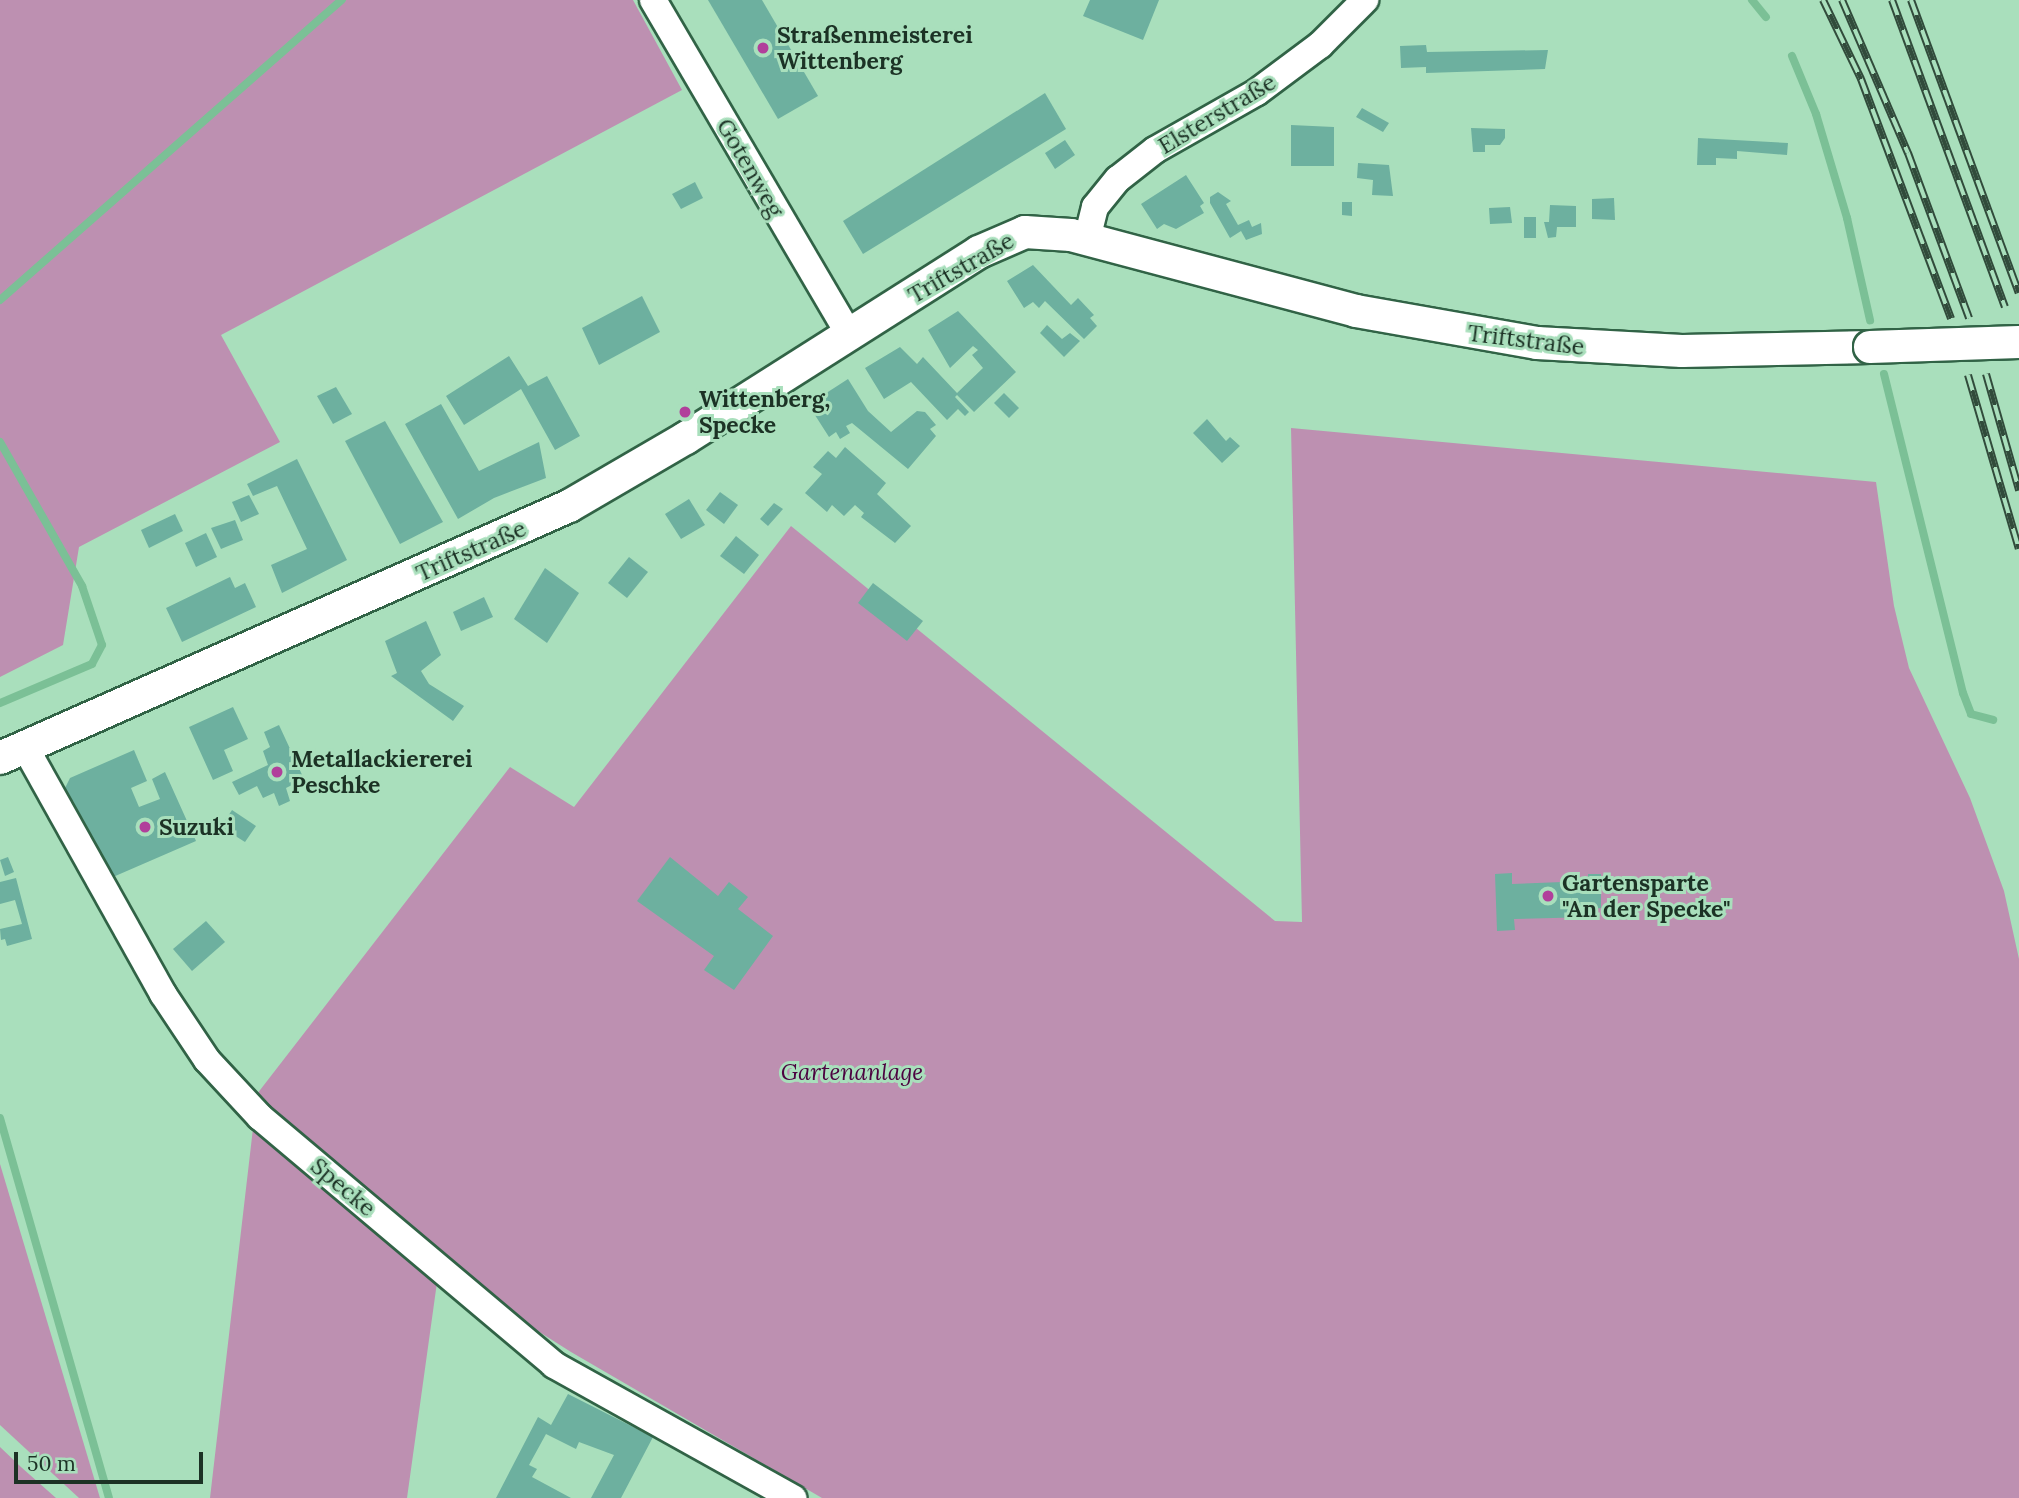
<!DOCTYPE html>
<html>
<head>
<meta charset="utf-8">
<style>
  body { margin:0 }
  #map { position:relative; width:2019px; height:1498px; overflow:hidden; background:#a9dfbc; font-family:Lora,serif }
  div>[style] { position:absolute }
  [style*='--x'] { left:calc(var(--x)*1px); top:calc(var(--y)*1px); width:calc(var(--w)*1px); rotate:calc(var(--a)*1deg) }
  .green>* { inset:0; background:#bd90b1 }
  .stream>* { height:8px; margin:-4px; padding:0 4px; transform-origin:4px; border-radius:4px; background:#7bc096 }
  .building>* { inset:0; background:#6db09f }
  .roads { filter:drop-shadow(2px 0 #316346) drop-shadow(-2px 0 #316346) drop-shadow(0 2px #316346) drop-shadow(0 -2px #316346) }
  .minor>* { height:26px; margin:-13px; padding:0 13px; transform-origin:13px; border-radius:13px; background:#fff }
  .major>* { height:32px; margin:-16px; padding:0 16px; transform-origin:16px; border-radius:16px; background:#fff }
  .rail>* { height:8px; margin-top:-4px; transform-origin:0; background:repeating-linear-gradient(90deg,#a9dfbc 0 16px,#314b3b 0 32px); box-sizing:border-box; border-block:2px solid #314b3b }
  .bridges { filter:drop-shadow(2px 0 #316346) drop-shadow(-2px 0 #316346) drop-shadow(0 2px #316346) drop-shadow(0 -2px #316346) }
  .major-bridge>* { height:32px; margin:-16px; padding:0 16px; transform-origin:16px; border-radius:16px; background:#fff }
  .dots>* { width:19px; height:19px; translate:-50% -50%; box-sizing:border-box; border:4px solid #a9dfbc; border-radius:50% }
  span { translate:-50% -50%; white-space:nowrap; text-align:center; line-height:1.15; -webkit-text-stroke:6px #a9dfbc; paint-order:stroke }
  .poi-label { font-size:23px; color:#1c3225; font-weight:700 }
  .left { translate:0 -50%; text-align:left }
  .street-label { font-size:23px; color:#1c3225 }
  .park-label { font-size:23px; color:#4c0240; font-style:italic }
  .scale { position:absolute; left:14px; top:1452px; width:189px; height:32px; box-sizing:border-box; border:4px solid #1c3225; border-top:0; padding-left:9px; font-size:21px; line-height:24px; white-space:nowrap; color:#1c3225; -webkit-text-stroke:5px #a9dfbc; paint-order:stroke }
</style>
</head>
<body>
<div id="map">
  <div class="green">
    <div style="clip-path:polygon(0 0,633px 0,682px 90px,221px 335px,280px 442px,79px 547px,63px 645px,0 677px)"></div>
    <div style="clip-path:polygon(1291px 428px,1876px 482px,1894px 606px,1909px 668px,1970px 798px,2004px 891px,2019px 959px,2019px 1498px,822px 1498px,571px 1352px,439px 1268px,407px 1498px,210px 1498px,257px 1094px,510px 767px,574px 807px,791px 526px,1275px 921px,1302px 922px)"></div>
    <div style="clip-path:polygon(0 1164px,100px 1498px,79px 1498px,0 1425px)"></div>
    <div style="clip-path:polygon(0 1447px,21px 1467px,56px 1498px,0 1498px)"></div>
  </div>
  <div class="stream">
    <div style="--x:1752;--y:0;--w:22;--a:51"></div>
    <div style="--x:1792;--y:56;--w:63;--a:67.5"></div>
    <div style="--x:1816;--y:114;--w:109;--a:73.4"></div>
    <div style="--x:1847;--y:218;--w:105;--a:77.3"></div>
    <div style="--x:0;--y:300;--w:455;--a:-41.3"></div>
    <div style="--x:1884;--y:374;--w:329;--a:76.1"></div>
    <div style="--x:1963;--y:693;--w:22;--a:69"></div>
    <div style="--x:1971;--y:714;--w:23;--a:15"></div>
    <div style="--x:0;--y:442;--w:166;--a:60.3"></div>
    <div style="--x:82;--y:586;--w:62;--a:71.3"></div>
    <div style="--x:102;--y:645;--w:21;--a:118"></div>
    <div style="--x:92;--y:664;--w:100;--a:157"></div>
    <div style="--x:0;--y:1118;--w:395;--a:74"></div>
  </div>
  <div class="building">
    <div style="clip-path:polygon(708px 0,762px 0,818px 96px,778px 119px)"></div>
    <div style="clip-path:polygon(1090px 0,1159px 0,1143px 40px,1083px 16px)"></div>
    <div style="clip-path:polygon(1426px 45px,1427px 52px,1548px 50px,1545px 69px,1426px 73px,1426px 67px,1401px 68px,1400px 46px)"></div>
    <div style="clip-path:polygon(1045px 93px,1066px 129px,863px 254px,843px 221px)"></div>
    <div style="clip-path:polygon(1362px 108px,1389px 123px,1383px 132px,1356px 117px)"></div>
    <div style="clip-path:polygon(1291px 125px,1334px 127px,1334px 166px,1291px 166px)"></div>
    <div style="clip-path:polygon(1471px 128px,1505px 129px,1505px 138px,1500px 145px,1485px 145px,1485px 152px,1473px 152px)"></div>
    <div style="clip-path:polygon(1698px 138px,1788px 143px,1787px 155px,1737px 151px,1737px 159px,1716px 158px,1716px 165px,1697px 165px)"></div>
    <div style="clip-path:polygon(1065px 140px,1075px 155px,1055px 169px,1045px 153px)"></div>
    <div style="clip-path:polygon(1358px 163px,1389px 165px,1393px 196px,1372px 195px,1373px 180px,1357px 178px)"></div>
    <div style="clip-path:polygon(1186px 175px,1204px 203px,1200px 206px,1204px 213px,1176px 229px,1164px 224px,1157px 229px,1141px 204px)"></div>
    <div style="clip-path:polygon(695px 182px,703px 198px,681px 209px,672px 194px)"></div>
    <div style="clip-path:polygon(1218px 192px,1231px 201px,1226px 204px,1238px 225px,1249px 220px,1252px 227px,1261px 223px,1262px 234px,1246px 240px,1241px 231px,1230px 238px,1210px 203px,1210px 197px)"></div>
    <div style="clip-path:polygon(1614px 198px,1615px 220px,1592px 219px,1592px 199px)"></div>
    <div style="clip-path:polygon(1342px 202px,1352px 202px,1352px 216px,1342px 215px)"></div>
    <div style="clip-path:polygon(1550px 205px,1576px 206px,1576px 227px,1557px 227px,1556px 237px,1548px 238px,1544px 222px,1549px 222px)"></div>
    <div style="clip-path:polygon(1510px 207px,1512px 223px,1490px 224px,1489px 208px)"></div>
    <div style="clip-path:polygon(1524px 217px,1536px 217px,1536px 238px,1524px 238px)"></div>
    <div style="clip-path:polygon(1033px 265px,1071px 305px,1078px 298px,1094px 315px,1090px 318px,1097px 326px,1084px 339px,1045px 301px,1039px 308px,1033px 302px,1024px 308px,1007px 281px)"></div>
    <div style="clip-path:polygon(642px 296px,660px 332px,599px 365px,582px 328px)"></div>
    <div style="clip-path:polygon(958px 311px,1016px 372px,974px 412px,957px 395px,955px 397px,969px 412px,965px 416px,958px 409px,947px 420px,911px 382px,884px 399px,865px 368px,900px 347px,917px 364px,923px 357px,957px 393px,983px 368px,972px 355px,978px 350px,973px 346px,950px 368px,928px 330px)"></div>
    <div style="clip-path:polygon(1047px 325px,1062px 339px,1070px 333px,1080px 341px,1064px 357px,1040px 333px)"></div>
    <div style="clip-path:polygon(509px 356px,528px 386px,547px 376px,580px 436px,555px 450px,521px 389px,464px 425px,446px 396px)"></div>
    <div style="clip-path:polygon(848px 379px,868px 411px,891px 432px,917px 411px,925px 412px,936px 425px,930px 429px,936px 436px,908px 469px,852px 423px,846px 426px,850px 433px,840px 439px,836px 432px,829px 437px,813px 412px,821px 407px,817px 399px)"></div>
    <div style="clip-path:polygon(336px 387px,352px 414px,333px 424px,317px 396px)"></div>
    <div style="clip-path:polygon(1004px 393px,1019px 408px,1009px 418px,994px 403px)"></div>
    <div style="clip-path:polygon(441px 404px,479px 471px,539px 442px,546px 478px,494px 498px,458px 519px,405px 424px)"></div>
    <div style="clip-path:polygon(1207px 419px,1226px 441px,1230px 437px,1240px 446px,1222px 463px,1193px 433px)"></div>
    <div style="clip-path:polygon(385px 421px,443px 522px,400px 544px,345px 441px)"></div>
    <div style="clip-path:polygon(845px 447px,886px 483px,877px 494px,911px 526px,895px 543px,861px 517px,864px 513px,855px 505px,844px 516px,832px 505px,827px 512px,805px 493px,822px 474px,813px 467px,828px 451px,836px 458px)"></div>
    <div style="clip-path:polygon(297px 459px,347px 560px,282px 593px,271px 565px,307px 549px,277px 486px,253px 496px,247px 484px)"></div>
    <div style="clip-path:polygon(720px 492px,738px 505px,724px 524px,706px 510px)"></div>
    <div style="clip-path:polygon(249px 495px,259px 514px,241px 522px,232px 502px)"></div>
    <div style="clip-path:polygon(689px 499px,705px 525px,681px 539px,665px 514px)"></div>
    <div style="clip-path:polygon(774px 503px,783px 509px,768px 526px,760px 519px)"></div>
    <div style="clip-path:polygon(175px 514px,183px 531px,149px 548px,141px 530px)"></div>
    <div style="clip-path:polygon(235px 520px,243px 540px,221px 549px,211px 528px)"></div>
    <div style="clip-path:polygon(206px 533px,217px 557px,196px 567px,185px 543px)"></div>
    <div style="clip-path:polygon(736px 536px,759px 555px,744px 574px,720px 556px)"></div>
    <div style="clip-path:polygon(629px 557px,648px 572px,627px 598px,608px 583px)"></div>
    <div style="clip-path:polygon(545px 568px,579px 593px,547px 643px,514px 619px)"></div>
    <div style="clip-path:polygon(230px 577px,235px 588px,245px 583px,256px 607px,182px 642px,166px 608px)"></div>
    <div style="clip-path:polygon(873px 583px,923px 621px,907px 641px,858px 603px)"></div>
    <div style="clip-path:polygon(484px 597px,493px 617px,461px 631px,453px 612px)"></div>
    <div style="clip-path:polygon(426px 621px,441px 655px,421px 671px,429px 684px,464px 706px,453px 721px,391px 676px,397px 673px,385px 641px)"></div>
    <div style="clip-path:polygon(233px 707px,248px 739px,224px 750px,233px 771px,213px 780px,189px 727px)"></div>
    <div style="clip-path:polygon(279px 725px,304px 779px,286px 788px,290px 801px,279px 806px,274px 793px,263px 798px,257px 786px,239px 795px,232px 782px,268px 765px,263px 751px,270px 747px,264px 732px)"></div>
    <div style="clip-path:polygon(134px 750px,147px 781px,131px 788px,139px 807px,160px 799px,152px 779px,165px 772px,196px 841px,113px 877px,84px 833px,65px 788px,70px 778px)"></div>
    <div style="clip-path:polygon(232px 810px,256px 826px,245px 842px,221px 827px)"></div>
    <div style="clip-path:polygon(8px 857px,14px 872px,5px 876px,0 860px)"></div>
    <div style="clip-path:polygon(670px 857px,718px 896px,729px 882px,748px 897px,738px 909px,773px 936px,734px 990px,704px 970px,714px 956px,637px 901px)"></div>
    <div style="clip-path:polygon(1512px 873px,1512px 884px,1588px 881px,1588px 874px,1601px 874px,1601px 908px,1592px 909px,1592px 917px,1514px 919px,1515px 930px,1497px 931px,1495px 874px)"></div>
    <div style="clip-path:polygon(16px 878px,32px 939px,7px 946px,5px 939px,1px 940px,0 929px,22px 924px,15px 900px,0 904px,0 882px)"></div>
    <div style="clip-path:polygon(206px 921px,225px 942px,192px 971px,173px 949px)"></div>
    <div style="clip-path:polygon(568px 1394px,653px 1437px,621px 1498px,591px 1498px,614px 1455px,579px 1442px,576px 1449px,546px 1434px,529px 1465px,537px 1469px,532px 1477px,571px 1498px,496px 1498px,538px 1417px,551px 1425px)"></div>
  </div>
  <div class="roads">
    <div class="minor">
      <div style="--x:653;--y:0;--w:387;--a:59.6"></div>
      <div style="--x:1087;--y:239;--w:33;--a:-76"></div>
      <div style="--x:1095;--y:207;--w:36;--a:-51"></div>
      <div style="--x:1118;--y:179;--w:47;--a:-38.1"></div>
      <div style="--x:1155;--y:150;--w:117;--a:-29.6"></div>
      <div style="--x:1257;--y:92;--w:79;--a:-36.7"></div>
      <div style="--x:1320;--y:45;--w:64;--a:-45"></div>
      <div style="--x:25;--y:747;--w:283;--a:60.8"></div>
      <div style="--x:163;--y:994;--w:79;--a:56.3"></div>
      <div style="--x:207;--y:1060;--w:78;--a:47.1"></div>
      <div style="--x:260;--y:1117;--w:385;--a:40.1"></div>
      <div style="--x:554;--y:1365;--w:274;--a:29.1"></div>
    </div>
    <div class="major">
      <div style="--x:0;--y:758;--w:622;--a:-23.89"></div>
      <div style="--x:569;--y:506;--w:135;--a:-30.2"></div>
      <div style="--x:686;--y:438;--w:347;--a:-32.4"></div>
      <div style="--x:979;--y:252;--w:50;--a:-23.5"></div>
      <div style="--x:1025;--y:232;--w:46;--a:3.7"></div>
      <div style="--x:1071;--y:235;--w:295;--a:14.9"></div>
      <div style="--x:1356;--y:311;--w:184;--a:10"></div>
      <div style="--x:1537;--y:343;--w:145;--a:3.2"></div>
      <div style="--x:1682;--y:351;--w:188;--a:-1.2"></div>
    </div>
  </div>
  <div class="rail">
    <div style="--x:1823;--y:0;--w:88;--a:64.3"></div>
    <div style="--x:1861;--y:79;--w:256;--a:69.4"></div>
    <div style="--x:1842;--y:0;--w:167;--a:66.7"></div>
    <div style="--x:1908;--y:153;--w:176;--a:69.7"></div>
    <div style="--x:1892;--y:0;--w:327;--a:69.8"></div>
    <div style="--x:1911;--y:0;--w:312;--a:69.8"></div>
    <div style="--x:1986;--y:374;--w:121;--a:74.1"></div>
    <div style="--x:1968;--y:375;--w:181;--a:73.7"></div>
  </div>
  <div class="bridges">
    <div class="major-bridge">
      <div style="--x:1870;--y:347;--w:149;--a:-1.9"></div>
    </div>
  </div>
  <div class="dots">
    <div style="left:763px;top:48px;background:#b13f9b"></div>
    <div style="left:685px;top:412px;background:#b13f9b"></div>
    <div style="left:277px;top:772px;background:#b13f9b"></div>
    <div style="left:145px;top:827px;background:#b13f9b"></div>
    <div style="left:1548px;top:896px;background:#b13f9b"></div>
  </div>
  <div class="poi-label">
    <span class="left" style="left:777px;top:48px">Straßenmeisterei<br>Wittenberg</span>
    <span class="left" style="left:699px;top:412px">Wittenberg,<br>Specke</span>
    <span class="left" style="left:291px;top:772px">Metallackiererei<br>Peschke</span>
    <span class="left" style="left:159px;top:827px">Suzuki</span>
    <span class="left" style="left:1562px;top:896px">Gartensparte<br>"An der Specke"</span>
  </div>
  <div class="street-label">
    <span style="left:1217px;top:114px;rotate:-31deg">Elsterstraße</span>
    <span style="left:750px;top:168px;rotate:60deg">Gotenweg</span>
    <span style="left:961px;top:268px;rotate:-30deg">Triftstraße</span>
    <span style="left:1526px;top:340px;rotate:7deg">Triftstraße</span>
    <span style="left:471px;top:551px;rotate:-24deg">Triftstraße</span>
    <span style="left:343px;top:1187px;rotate:40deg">Specke</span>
  </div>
  <div class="park-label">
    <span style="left:852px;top:1072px">Gartenanlage</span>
  </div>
  <div class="scale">50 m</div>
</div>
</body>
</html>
